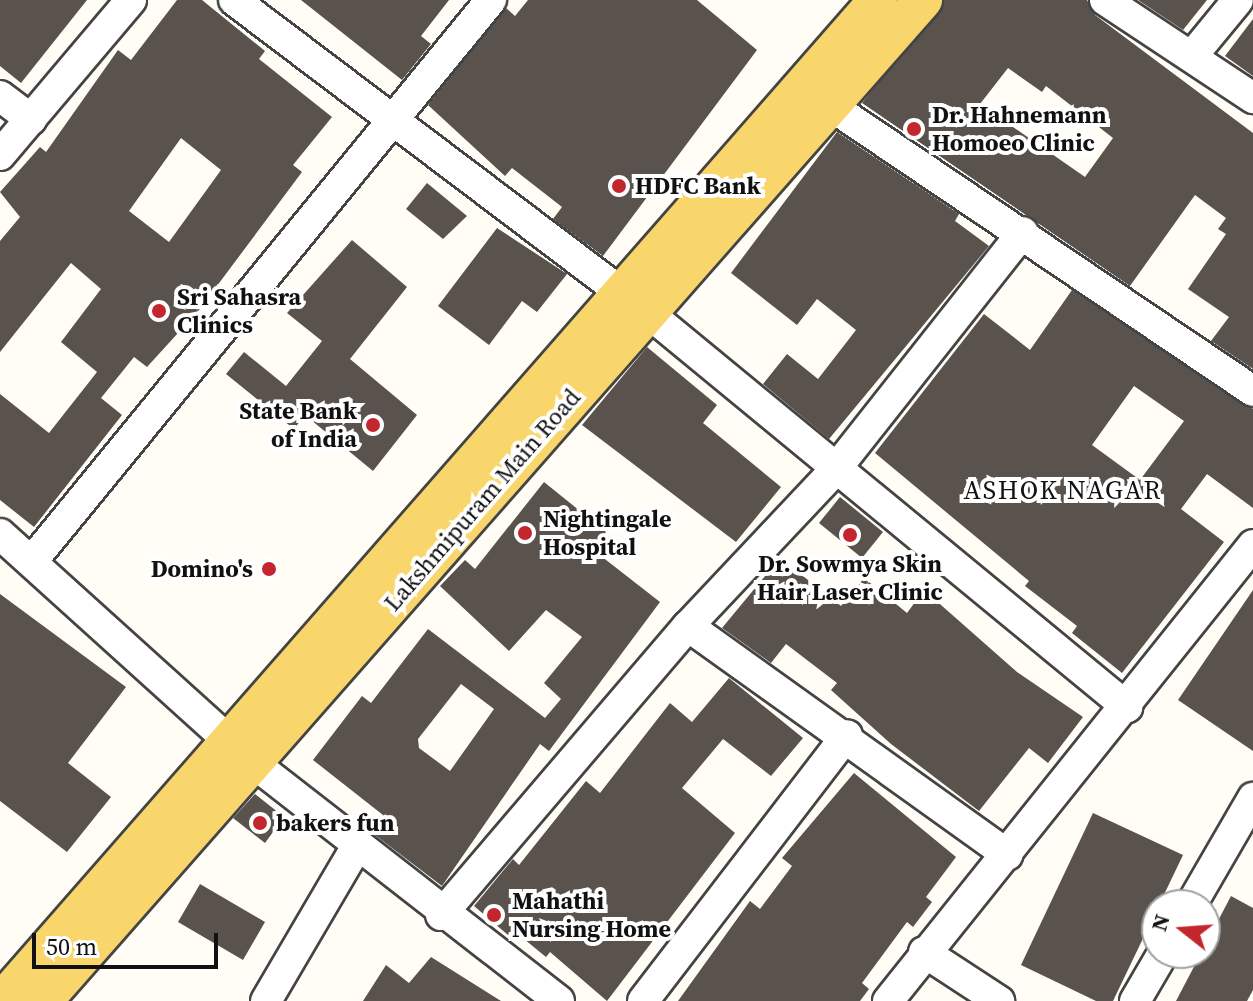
<!DOCTYPE html>
<html>
<head>
<meta charset="utf-8">
<style>
  body { margin:0 }
  #map { position:relative; width:1253px; height:1001px; overflow:hidden; background:#fffdf5; font-family:"Source Serif 4",serif }
  div>[style] { position:absolute }
  [style*='--x'] { left:calc(var(--x)*1px); top:calc(var(--y)*1px); width:calc(var(--w)*1px); rotate:calc(var(--a)*1deg) }
  .building>* { inset:0; background:#5a524d }
  .roads { filter:drop-shadow(2px 0 #444) drop-shadow(-2px 0 #444) drop-shadow(0 2px #444) drop-shadow(0 -2px #444) }
  .minor>* { height:30px; margin:-15px; padding:0 15px; transform-origin:15px; border-radius:15px; background:#fff }
  .major>* { height:38px; margin:-19px; padding:0 19px; transform-origin:19px; border-radius:19px; background:#f9d66b }
  .dots>* { width:22px; height:22px; translate:-50% -50%; box-sizing:border-box; border:4px solid #fff; border-radius:50% }
  span { translate:-50% -50%; white-space:nowrap; text-align:center; line-height:1.15; -webkit-text-stroke:8px #fff; paint-order:stroke }
  .poi-label { font-size:24px; color:#111; font-weight:700 }
  .left { translate:0 -50%; text-align:left }
  .right { translate:-100% -50%; text-align:right }
  .street-label { font-size:24px; color:#111 }
  .neighbourhood-label { font-size:26px; color:#111; letter-spacing:2px }
  .north { position:absolute; left:1141px; top:889px; width:80px; height:80px; box-sizing:border-box; background:#fff; border:2px solid #a0a0a0; border-radius:50%; rotate:287deg; font-size:22px; font-weight:700; line-height:32px; text-align:center; color:#111 }
  .north::after { content:''; display:block; margin:auto; width:28px; height:36px; background:#c4262e; clip-path:polygon(50% 0,100% 100%,50% 72%,0 100%) }
  .scale { position:absolute; left:32px; top:933px; width:186px; height:36px; box-sizing:border-box; border:4px solid #111; border-top:0; padding-left:10px; font-size:24px; line-height:28px; white-space:nowrap; color:#111; -webkit-text-stroke:6px #fff; paint-order:stroke }
</style>
</head>
<body>
<div id="map">
  <div class="building">
    <div style="clip-path:polygon(0 0,87px 0,21px 83px,0 66px)"></div>
    <div style="clip-path:polygon(evenodd,177px 0,202px 0,265px 51px,259px 59px,332px 117px,293px 165px,302px 172px,199px 310px,147px 367px,134px 357px,101px 398px,122px 415px,34px 527px,0 500px,0 394px,49px 433px,97px 372px,61px 342px,101px 289px,71px 263px,0 352px,0 241px,20px 217px,0 192px,40px 147px,46px 152px,118px 50px,131px 60px,177px 0,181px 138px,221px 170px,169px 242px,129px 211px,181px 138px)"></div>
    <div style="clip-path:polygon(301px 0,449px 0,421px 36px,431px 44px,402px 80px)"></div>
    <div style="clip-path:polygon(528px 0,697px 0,757px 50px,603px 256px,553px 219px,562px 207px,512px 168px,505px 176px,428px 105px,506px 8px,515px 16px)"></div>
    <div style="clip-path:polygon(evenodd,944px 0,1087px 0,1095px 15px,1253px 133px,1253px 369px,1211px 341px,1229px 317px,1188px 289px,1226px 234px,1218px 229px,1226px 218px,1195px 195px,1130px 286px,862px 103px,944px 0,1008px 68px,1042px 92px,1046px 86px,1113px 138px,1085px 177px,980px 104px,1008px 68px)"></div>
    <div style="clip-path:polygon(1138px 0,1207px 0,1183px 30px)"></div>
    <div style="clip-path:polygon(1253px 19px,1253px 76px,1225px 56px)"></div>
    <div style="clip-path:polygon(837px 132px,959px 214px,955px 221px,989px 246px,829px 439px,763px 384px,787px 354px,818px 379px,856px 330px,817px 299px,797px 325px,731px 273px)"></div>
    <div style="clip-path:polygon(427px 183px,467px 216px,443px 239px,406px 209px)"></div>
    <div style="clip-path:polygon(497px 228px,567px 274px,537px 312px,522px 301px,489px 345px,438px 306px)"></div>
    <div style="clip-path:polygon(352px 240px,407px 287px,350px 359px,417px 415px,373px 471px,305px 415px,294px 429px,226px 374px,244px 352px,286px 386px,322px 341px,287px 313px)"></div>
    <div style="clip-path:polygon(evenodd,1072px 290px,1253px 409px,1253px 508px,1207px 474px,1181px 509px,1224px 542px,1122px 673px,1072px 633px,1077px 626px,1025px 586px,1029px 581px,875px 453px,984px 314px,1030px 350px,1072px 290px,1134px 386px,1184px 421px,1140px 480px,1092px 445px,1134px 386px)"></div>
    <div style="clip-path:polygon(647px 347px,717px 405px,703px 423px,781px 487px,736px 542px,582px 425px)"></div>
    <div style="clip-path:polygon(evenodd,544px 482px,606px 532px,592px 549px,660px 602px,549px 751px,540px 744px,442px 886px,371px 832px,383px 815px,313px 760px,362px 696px,371px 703px,428px 629px,545px 718px,561px 699px,544px 683px,582px 637px,546px 610px,509px 651px,440px 586px,465px 560px,475px 569px,544px 482px,461px 684px,494px 709px,450px 771px,419px 748px,418px 739px,461px 684px)"></div>
    <div style="clip-path:polygon(840px 497px,883px 532px,862px 558px,819px 523px)"></div>
    <div style="clip-path:polygon(780px 558px,841px 606px,864px 578px,907px 613px,924px 590px,1017px 672px,1083px 717px,1048px 763px,1029px 748px,979px 811px,891px 744px,831px 690px,837px 683px,786px 644px,771px 663px,722px 628px)"></div>
    <div style="clip-path:polygon(1253px 590px,1253px 751px,1178px 700px)"></div>
    <div style="clip-path:polygon(0 594px,126px 687px,68px 763px,111px 797px,67px 852px,0 801px)"></div>
    <div style="clip-path:polygon(729px 678px,803px 738px,771px 776px,723px 739px,682px 788px,735px 833px,607px 1001px,550px 952px,546px 957px,513px 930px,508px 935px,474px 906px,513px 859px,519px 865px,586px 781px,600px 793px,670px 703px,692px 722px)"></div>
    <div style="clip-path:polygon(854px 773px,956px 857px,926px 897px,932px 902px,913px 927px,907px 922px,862px 983px,869px 989px,860px 1001px,678px 1001px,750px 901px,760px 909px,792px 866px,782px 858px)"></div>
    <div style="clip-path:polygon(255px 794px,284px 817px,265px 843px,233px 818px)"></div>
    <div style="clip-path:polygon(1093px 813px,1183px 855px,1113px 1001px,1096px 1001px,1021px 965px)"></div>
    <div style="clip-path:polygon(200px 884px,265px 922px,243px 960px,178px 922px)"></div>
    <div style="clip-path:polygon(1231px 896px,1253px 908px,1253px 990px,1247px 1001px,1176px 1001px)"></div>
    <div style="clip-path:polygon(431px 957px,501px 1001px,363px 1001px,386px 965px,409px 983px)"></div>
  </div>
  <div class="roads">
    <div class="minor">
      <div style="--x:234;--y:0;--w:518;--a:37.07"></div>
      <div style="--x:647;--y:312;--w:622;--a:39.45"></div>
      <div style="--x:1105;--y:0;--w:178;--a:33.5"></div>
      <div style="--x:1192;--y:56;--w:72;--a:-50.6"></div>
      <div style="--x:0;--y:96;--w:39;--a:37"></div>
      <div style="--x:831;--y:106;--w:509;--a:34.03"></div>
      <div style="--x:0;--y:155;--w:203;--a:-49.8"></div>
      <div style="--x:0;--y:534;--w:340;--a:42.1"></div>
      <div style="--x:252;--y:762;--w:389;--a:37.9"></div>
      <div style="--x:32;--y:561;--w:725;--a:-50.71"></div>
      <div style="--x:688;--y:626;--w:393;--a:35.6"></div>
      <div style="--x:1191;--y:905;--w:124;--a:-59.9"></div>
      <div style="--x:441;--y:915;--w:380;--a:-49.5"></div>
      <div style="--x:688;--y:626;--w:214;--a:-46.7"></div>
      <div style="--x:835;--y:470;--w:303;--a:-51.7"></div>
      <div style="--x:924;--y:952;--w:90;--a:33.2"></div>
      <div style="--x:266;--y:1001;--w:180;--a:-59.6"></div>
      <div style="--x:643;--y:1001;--w:335;--a:-52.5"></div>
      <div style="--x:888;--y:1001;--w:584;--a:-51.32"></div>
      <div style="--x:1135;--y:1001;--w:56;--a:-59.7"></div>
    </div>
    <div class="major">
      <div style="--x:2;--y:1001;--w:1330;--a:-48.81"></div>
      <div style="--x:43;--y:1001;--w:1333;--a:-48.68"></div>
    </div>
  </div>
  <div class="dots">
    <div style="left:914px;top:129px;background:#c4262e"></div>
    <div style="left:619px;top:186px;background:#c4262e"></div>
    <div style="left:159px;top:311px;background:#c4262e"></div>
    <div style="left:373px;top:425px;background:#c4262e"></div>
    <div style="left:525px;top:533px;background:#c4262e"></div>
    <div style="left:850px;top:535px;background:#c4262e"></div>
    <div style="left:269px;top:569px;background:#c4262e"></div>
    <div style="left:260px;top:823px;background:#c4262e"></div>
    <div style="left:494px;top:915px;background:#c4262e"></div>
  </div>
  <div class="poi-label">
    <span class="left" style="left:932px;top:129px">Dr. Hahnemann<br>Homoeo Clinic</span>
    <span class="left" style="left:635px;top:186px">HDFC Bank</span>
    <span class="left" style="left:177px;top:311px">Sri Sahasra<br>Clinics</span>
    <span class="right" style="left:357px;top:425px">State Bank<br>of India</span>
    <span class="left" style="left:543px;top:533px">Nightingale<br>Hospital</span>
    <span style="left:850px;top:578px">Dr. Sowmya Skin<br>Hair Laser Clinic</span>
    <span class="right" style="left:253px;top:569px">Domino's</span>
    <span class="left" style="left:276px;top:823px">bakers fun</span>
    <span class="left" style="left:512px;top:915px">Mahathi<br>Nursing Home</span>
  </div>
  <div class="street-label">
    <span style="left:482px;top:500px;rotate:-49deg">Lakshmipuram Main Road</span>
  </div>
  <div class="neighbourhood-label">
    <span style="left:1063px;top:491px">ASHOK NAGAR</span>
  </div>
  <div class="north">N</div>
  <div class="scale">50 m</div>
</div>
</body>
</html>
